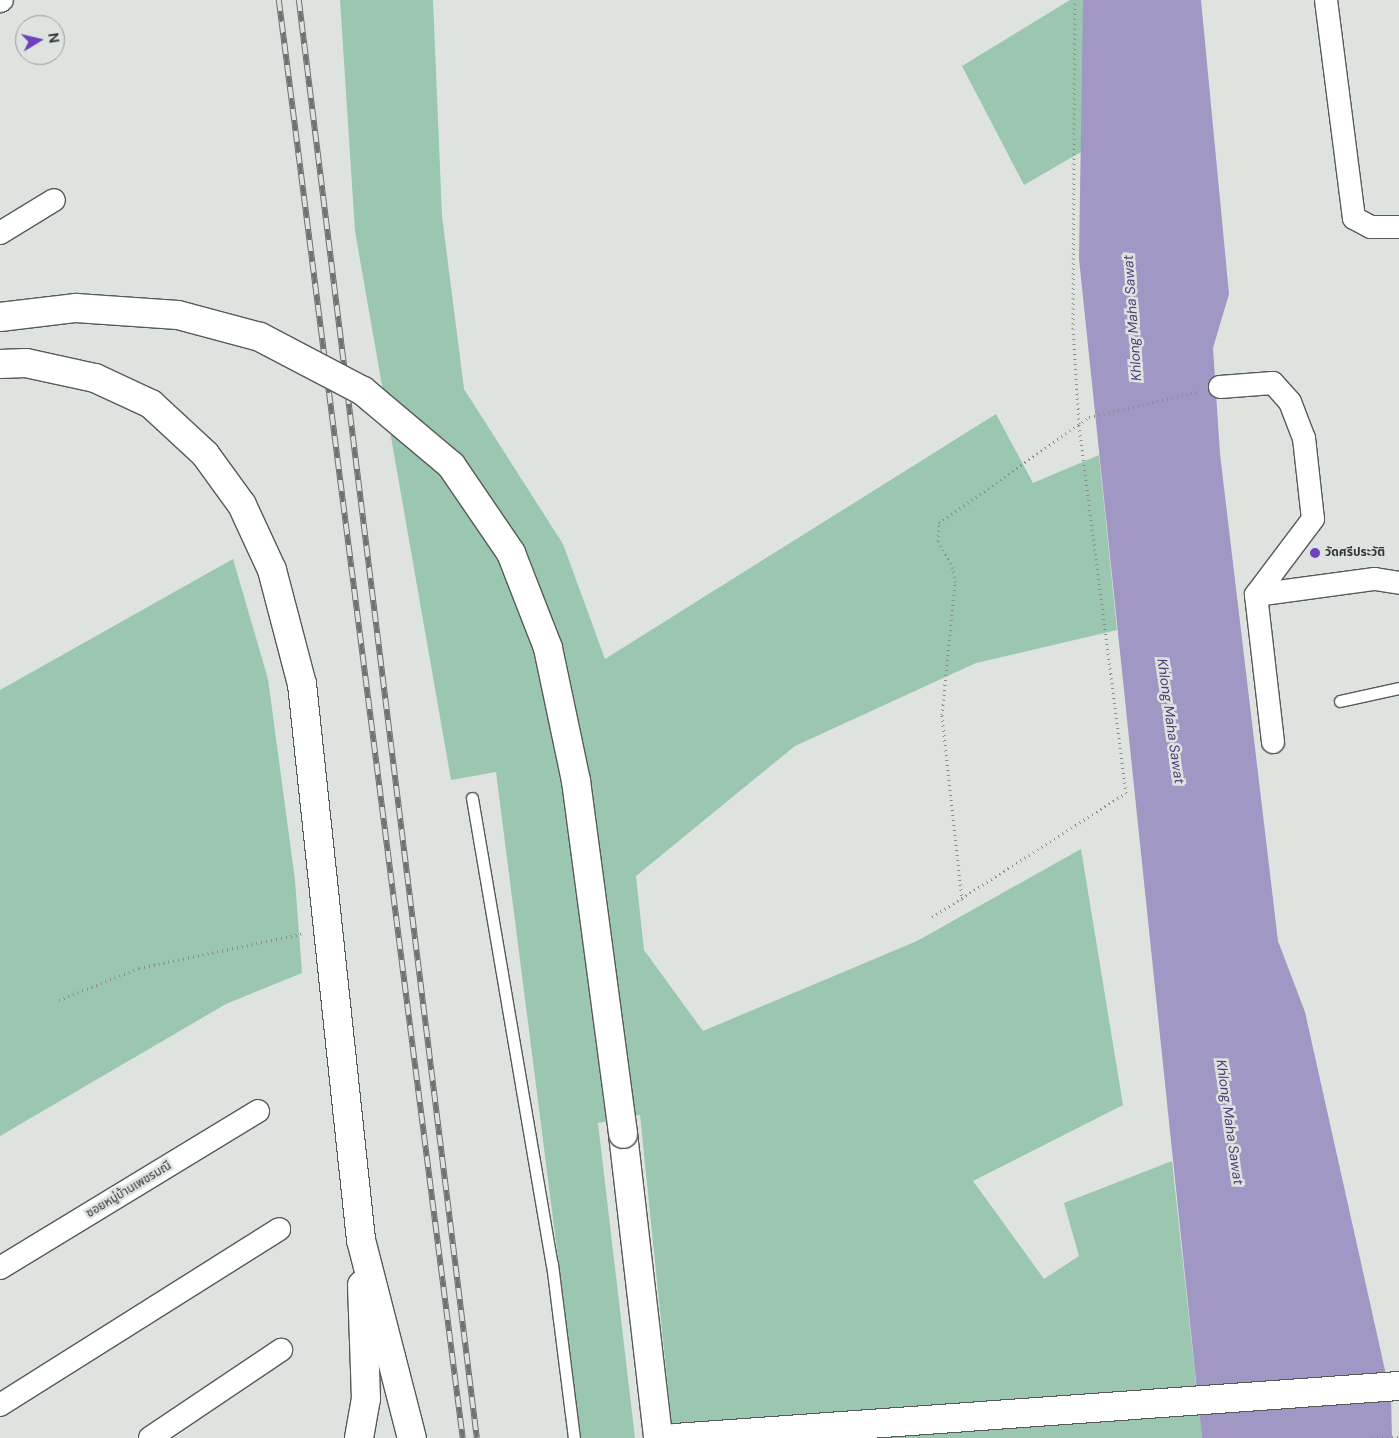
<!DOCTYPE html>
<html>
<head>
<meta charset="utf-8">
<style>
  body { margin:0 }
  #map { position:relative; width:1399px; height:1438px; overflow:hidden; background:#dee3e0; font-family:"DM Sans","Noto Sans Thai",sans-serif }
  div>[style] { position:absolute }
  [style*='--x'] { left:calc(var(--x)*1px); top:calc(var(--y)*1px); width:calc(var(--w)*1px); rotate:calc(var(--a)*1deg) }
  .green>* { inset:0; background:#9bc7b0 }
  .water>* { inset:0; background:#a197c4 }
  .path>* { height:3px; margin-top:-1.5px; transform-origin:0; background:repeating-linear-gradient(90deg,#898c8a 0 1px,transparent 0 5px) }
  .roads { filter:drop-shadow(1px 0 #565a58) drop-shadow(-1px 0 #565a58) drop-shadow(0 1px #565a58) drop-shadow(0 -1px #565a58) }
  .service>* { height:11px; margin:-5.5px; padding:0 5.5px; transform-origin:5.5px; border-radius:5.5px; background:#fff }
  .minor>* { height:22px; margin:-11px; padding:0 11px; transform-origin:11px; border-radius:11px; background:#fff }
  .secondary>* { height:28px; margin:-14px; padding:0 14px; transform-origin:14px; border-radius:14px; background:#fff }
  .rail>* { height:5.5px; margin-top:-2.75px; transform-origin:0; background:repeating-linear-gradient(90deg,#dee3e0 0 11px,#6f7270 0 22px); box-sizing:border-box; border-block:1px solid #6f7270 }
  .bridges { filter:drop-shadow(1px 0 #565a58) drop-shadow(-1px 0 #565a58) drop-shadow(0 1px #565a58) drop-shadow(0 -1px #565a58) }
  .secondary-bridge>* { height:28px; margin:-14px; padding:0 14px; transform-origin:14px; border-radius:14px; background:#fff }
  .dots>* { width:14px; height:14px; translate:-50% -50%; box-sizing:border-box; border:2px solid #dee3e0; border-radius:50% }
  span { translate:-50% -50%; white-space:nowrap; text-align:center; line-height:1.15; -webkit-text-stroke:5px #dee3e0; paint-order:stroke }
  .poi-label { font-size:12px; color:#343635; font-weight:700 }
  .left { translate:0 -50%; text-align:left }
  .street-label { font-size:12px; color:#343635 }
  .water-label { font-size:14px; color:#4d3c76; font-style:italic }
  .north { position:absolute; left:15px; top:15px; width:50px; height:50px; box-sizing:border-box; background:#dee3e0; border:1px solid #9a9e9c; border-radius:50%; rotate:81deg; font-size:14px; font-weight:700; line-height:20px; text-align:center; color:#343635 }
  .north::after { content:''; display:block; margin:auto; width:18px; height:22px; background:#6d43bb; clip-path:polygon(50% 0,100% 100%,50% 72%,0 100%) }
</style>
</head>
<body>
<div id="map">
  <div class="green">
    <div style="clip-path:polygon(340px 0,433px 0,442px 216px,464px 389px,563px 544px,605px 659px,996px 414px,1033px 483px,1099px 455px,1117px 630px,976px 663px,795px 746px,636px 876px,644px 950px,703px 1031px,917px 941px,1081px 849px,1123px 1105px,973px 1181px,1044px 1279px,1079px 1256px,1064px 1203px,1172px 1161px,1202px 1438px,673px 1438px,640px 1115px,598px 1123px,635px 1438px,581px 1438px,496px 772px,451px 780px,355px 231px)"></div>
    <div style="clip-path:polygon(1070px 0,1083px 0,1085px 13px,1081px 152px,1024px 185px,962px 66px)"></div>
    <div style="clip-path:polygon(233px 559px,268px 679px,295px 880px,302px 973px,226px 1004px,0 1136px,0 690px)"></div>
  </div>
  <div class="water">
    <div style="clip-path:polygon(1083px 0,1201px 0,1229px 294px,1213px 348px,1220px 454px,1278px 941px,1305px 1012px,1391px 1397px,1392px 1438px,1202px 1438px,1079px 259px)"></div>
  </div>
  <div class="path">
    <div style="--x:962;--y:900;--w:186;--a:-96.2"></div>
    <div style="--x:942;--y:715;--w:134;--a:-84.4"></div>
    <div style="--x:955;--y:582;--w:14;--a:-98"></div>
    <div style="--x:953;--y:568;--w:31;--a:-119"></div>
    <div style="--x:938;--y:541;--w:18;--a:-87"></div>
    <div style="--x:939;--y:523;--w:184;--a:-35.2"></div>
    <div style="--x:1089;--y:417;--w:111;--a:-13"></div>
    <div style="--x:932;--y:917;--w:230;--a:-32.6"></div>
    <div style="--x:1126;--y:793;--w:372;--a:-97.3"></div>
    <div style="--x:1079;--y:424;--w:95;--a:-93.6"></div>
    <div style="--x:1073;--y:329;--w:329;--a:-89.7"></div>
    <div style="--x:59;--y:1000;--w:86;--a:-21.8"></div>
    <div style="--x:139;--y:968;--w:166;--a:-11.9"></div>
    <div style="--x:1372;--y:1438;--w:27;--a:-2"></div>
  </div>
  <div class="roads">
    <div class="service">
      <div style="--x:1340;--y:701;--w:60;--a:-12.4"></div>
      <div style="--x:472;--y:798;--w:473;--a:80.3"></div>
      <div style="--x:552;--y:1264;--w:175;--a:82.8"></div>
    </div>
    <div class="minor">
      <div style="--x:1326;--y:0;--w:220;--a:82.7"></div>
      <div style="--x:1354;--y:218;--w:19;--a:28"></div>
      <div style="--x:1371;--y:227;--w:28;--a:0"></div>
      <div style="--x:0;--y:1;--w:2;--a:-27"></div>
      <div style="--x:0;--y:233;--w:63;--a:-31.4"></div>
      <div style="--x:1220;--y:387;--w:53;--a:-4.3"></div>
      <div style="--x:1273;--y:383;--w:25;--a:48"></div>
      <div style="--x:1290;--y:402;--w:39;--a:69"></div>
      <div style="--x:1304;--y:438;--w:81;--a:83.7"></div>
      <div style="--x:1313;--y:519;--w:95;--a:126.9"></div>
      <div style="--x:1256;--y:595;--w:148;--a:83.4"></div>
      <div style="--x:1256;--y:595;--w:120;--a:-7.7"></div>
      <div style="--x:1375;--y:579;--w:24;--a:9"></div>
      <div style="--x:0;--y:1268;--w:302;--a:-31.3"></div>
      <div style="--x:0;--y:1405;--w:330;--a:-32.2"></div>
      <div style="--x:150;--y:1438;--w:158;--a:-33.9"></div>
    </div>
    <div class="secondary">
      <div style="--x:0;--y:364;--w:26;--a:-2"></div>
      <div style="--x:26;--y:363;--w:71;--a:12.3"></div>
      <div style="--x:95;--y:378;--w:62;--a:24.9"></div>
      <div style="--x:151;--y:404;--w:74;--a:42.8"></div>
      <div style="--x:205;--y:454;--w:63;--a:54"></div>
      <div style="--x:242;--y:505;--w:72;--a:65.2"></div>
      <div style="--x:272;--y:570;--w:118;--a:75.3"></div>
      <div style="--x:302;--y:684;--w:559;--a:83.94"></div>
      <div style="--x:361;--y:1240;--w:204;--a:75.6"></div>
      <div style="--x:623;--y:1134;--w:306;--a:83.4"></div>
      <div style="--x:359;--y:1438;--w:40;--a:-80"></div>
      <div style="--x:366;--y:1399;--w:114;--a:-92"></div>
      <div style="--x:675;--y:1438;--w:726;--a:-4.11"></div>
    </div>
  </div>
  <div class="rail">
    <div style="--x:279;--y:0;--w:1450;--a:82.71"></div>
    <div style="--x:299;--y:0;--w:1449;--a:82.94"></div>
  </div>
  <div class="bridges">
    <div class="secondary-bridge">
      <div style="--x:0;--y:317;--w:77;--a:-6.8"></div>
      <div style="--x:76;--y:308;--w:102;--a:3.9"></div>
      <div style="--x:178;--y:315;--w:85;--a:15"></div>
      <div style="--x:260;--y:337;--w:116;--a:27.7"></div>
      <div style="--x:363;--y:391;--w:115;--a:40.1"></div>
      <div style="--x:451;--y:465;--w:107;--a:55.7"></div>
      <div style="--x:511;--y:553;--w:102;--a:68.7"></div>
      <div style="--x:548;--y:648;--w:136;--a:78.1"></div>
      <div style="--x:576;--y:781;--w:356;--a:82.4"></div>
    </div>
  </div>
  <div class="dots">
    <div style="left:1315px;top:553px;background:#6d43bb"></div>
  </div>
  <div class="poi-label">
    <span class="left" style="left:1325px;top:553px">วัดศรีประวัติ</span>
  </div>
  <div class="street-label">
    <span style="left:129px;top:1190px;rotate:-31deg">ซอยหมู่บ้านเพชรมณี</span>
  </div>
  <div class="water-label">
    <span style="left:1132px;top:318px;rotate:-94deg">Khlong Maha Sawat</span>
    <span style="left:1171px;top:721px;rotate:82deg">Khlong Maha Sawat</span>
    <span style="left:1230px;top:1122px;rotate:82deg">Khlong Maha Sawat</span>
  </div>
  <div class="north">N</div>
</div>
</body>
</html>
